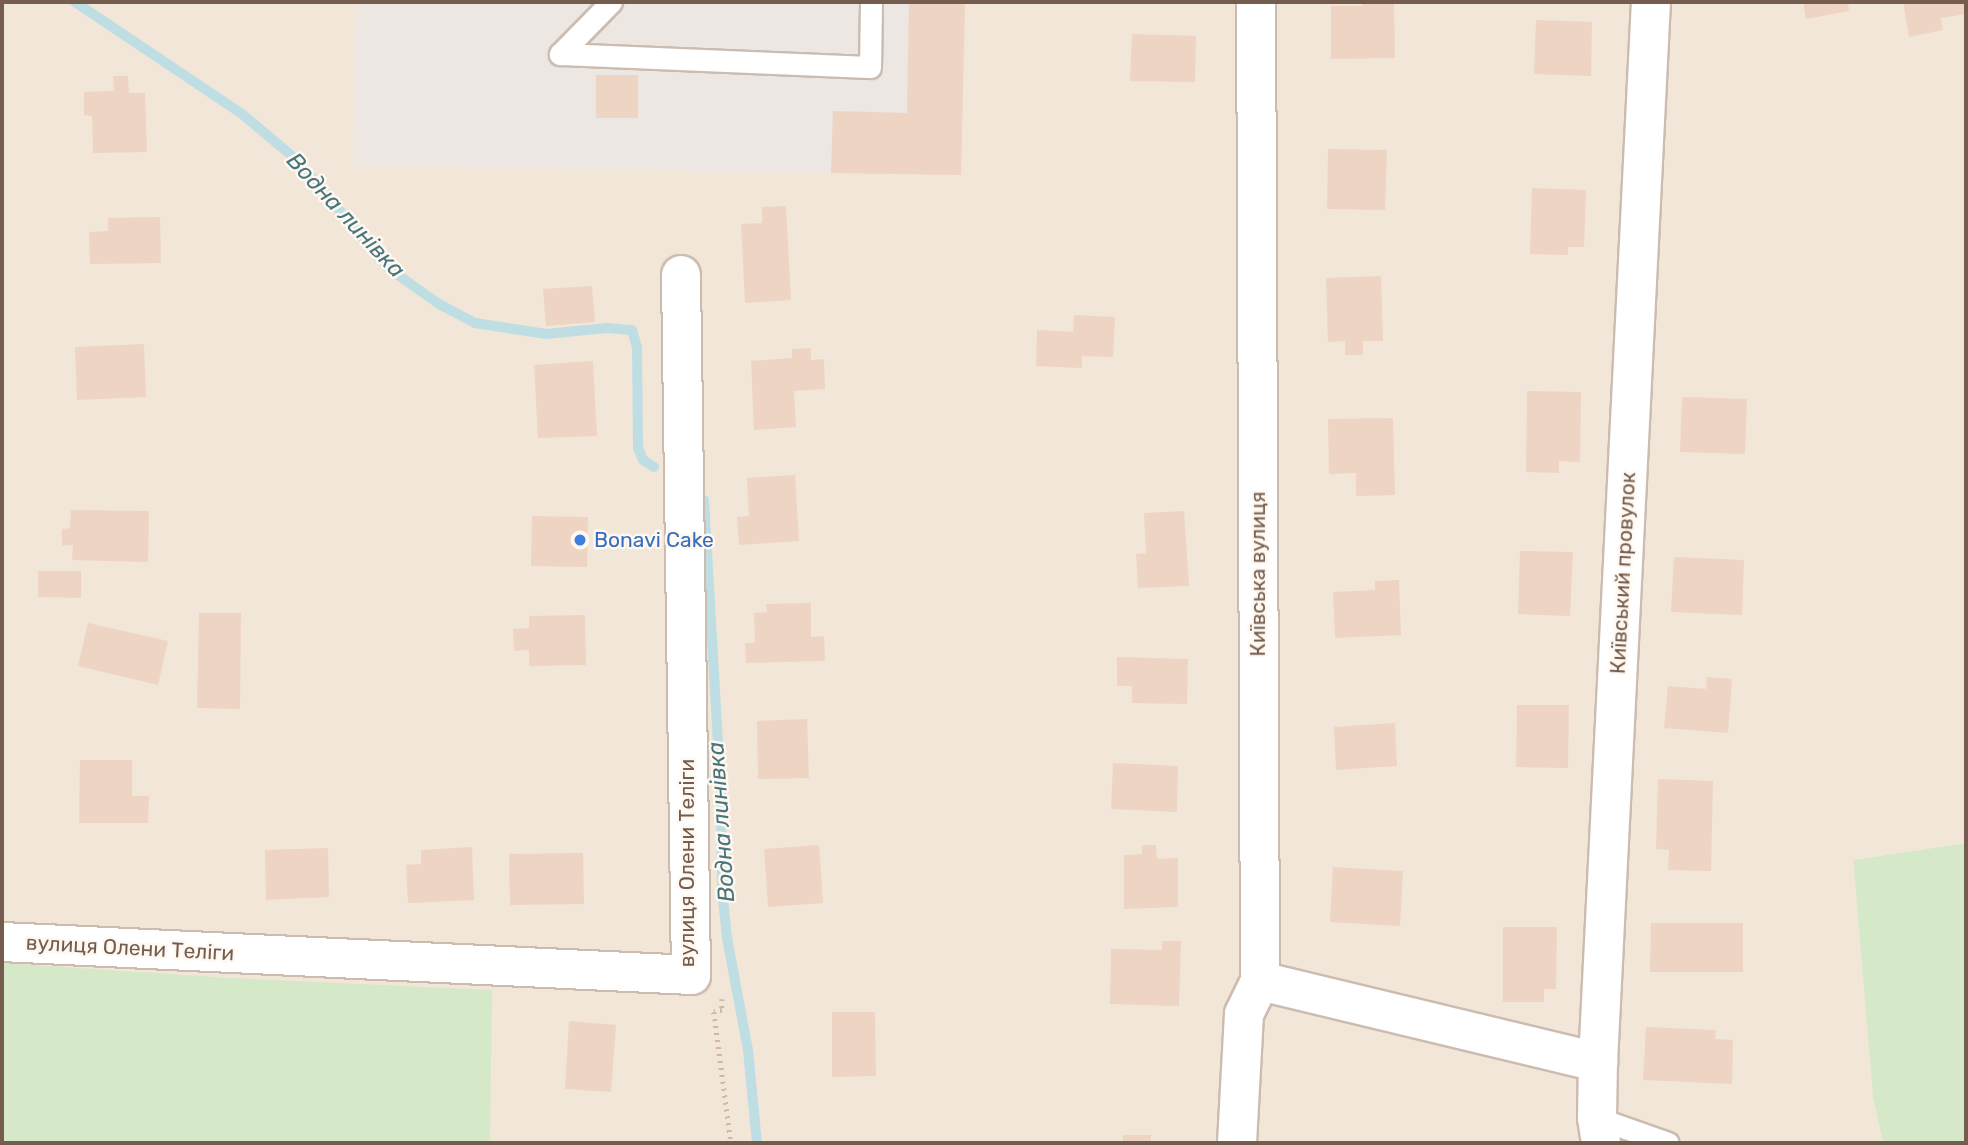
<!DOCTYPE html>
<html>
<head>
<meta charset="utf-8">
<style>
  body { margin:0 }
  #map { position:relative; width:1968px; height:1145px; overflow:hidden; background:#fbf4e9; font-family:Rubik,sans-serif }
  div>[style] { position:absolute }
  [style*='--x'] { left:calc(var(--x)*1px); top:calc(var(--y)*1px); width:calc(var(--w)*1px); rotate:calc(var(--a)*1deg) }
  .residential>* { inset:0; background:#f2e6d8 }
  .industrial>* { inset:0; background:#ece7e2 }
  .green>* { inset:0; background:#d5e8c8 }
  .stream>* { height:10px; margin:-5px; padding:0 5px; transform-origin:5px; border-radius:5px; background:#bfdee3 }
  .building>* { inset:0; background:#eed4c3 }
  .path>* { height:4.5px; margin-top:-2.25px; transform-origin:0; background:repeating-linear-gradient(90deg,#d3b7a6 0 2px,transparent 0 7px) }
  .roads { filter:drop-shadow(2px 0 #ccbcb0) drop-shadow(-2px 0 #ccbcb0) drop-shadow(0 2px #ccbcb0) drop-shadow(0 -2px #ccbcb0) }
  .service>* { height:21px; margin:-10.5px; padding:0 10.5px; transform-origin:10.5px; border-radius:10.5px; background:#fff }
  .minor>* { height:38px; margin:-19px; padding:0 19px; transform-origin:19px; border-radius:19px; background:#fff }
  .dots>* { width:19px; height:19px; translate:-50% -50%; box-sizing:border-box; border:4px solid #fef8f0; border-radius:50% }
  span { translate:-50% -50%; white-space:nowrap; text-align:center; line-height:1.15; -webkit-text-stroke:5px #fef8f0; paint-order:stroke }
  .shop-label { font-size:21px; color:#366cbe }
  .left { translate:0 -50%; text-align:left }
  .street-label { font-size:21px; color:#745c4f }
  .water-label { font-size:23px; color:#47757e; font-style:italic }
  .frame { position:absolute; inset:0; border:4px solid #745c4f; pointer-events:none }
</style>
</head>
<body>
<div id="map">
  <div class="residential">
    <div style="clip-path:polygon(2px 2px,1966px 2px,1966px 843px,1853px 860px,1873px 1098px,1883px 1143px,2px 1143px)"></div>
  </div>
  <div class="industrial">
    <div style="clip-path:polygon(357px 2px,965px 2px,961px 175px,353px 165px)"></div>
  </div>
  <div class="green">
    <div style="clip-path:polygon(1966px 843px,1966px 1143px,1883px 1143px,1873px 1098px,1853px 860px)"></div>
    <div style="clip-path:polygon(2px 963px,229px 978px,492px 990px,490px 1143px,2px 1143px)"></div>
  </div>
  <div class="stream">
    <div style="--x:75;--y:2;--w:201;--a:33.8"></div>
    <div style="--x:242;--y:114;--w:73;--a:40"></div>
    <div style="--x:298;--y:161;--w:140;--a:49.9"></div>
    <div style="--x:388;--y:268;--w:62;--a:35.2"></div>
    <div style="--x:439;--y:304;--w:41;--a:27.8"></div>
    <div style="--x:475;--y:323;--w:72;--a:8.8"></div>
    <div style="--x:546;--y:334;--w:61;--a:-5.6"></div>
    <div style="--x:607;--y:328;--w:25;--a:5"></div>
    <div style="--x:632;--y:330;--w:18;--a:74"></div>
    <div style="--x:637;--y:347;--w:101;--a:89.4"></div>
    <div style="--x:638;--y:448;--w:13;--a:67"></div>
    <div style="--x:643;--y:460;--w:13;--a:32"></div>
    <div style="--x:704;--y:500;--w:292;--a:86.7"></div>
    <div style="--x:721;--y:792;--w:97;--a:89.4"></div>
    <div style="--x:722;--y:889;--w:49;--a:84.2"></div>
    <div style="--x:727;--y:938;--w:114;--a:79.4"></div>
    <div style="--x:748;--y:1050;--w:93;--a:84.5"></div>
  </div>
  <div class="building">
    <div style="clip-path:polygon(909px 2px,965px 2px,961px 175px,831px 173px,833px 111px,907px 113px)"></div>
    <div style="clip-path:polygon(1362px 2px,1394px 2px,1395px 58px,1331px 59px,1331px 6px,1362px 6px)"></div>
    <div style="clip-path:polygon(1803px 2px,1848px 2px,1849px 11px,1806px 19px)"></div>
    <div style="clip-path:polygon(1903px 2px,1966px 2px,1966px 14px,1941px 18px,1943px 30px,1909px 37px)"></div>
    <div style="clip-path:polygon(1536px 20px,1592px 22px,1591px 76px,1534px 74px)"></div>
    <div style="clip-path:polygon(1132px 34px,1196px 36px,1195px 82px,1130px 81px)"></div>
    <div style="clip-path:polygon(596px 75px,638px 75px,638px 118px,596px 118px)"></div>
    <div style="clip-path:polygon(113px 76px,128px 76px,129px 93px,145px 93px,147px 152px,93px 153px,92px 116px,84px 115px,84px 92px,114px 91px)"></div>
    <div style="clip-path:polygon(1328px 149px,1387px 150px,1385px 210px,1327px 209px)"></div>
    <div style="clip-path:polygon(1532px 188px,1586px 190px,1584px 247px,1568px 247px,1568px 255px,1530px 254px)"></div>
    <div style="clip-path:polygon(786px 206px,791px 300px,745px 303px,741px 224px,762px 223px,762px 207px)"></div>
    <div style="clip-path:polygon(160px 217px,161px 263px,90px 264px,89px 232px,108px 231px,108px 218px)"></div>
    <div style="clip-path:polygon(1381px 276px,1383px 341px,1363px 341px,1363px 355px,1345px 355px,1345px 341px,1328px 342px,1326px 278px)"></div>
    <div style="clip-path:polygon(592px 286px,595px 322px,546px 326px,543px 289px)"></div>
    <div style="clip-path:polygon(1074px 315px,1115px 317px,1113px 357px,1082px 356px,1082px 368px,1036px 366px,1037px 330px,1073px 332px)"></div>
    <div style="clip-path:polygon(144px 344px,146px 397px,77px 400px,75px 347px)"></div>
    <div style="clip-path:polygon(811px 348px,811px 360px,824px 359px,825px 389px,794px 391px,796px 427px,754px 430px,751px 361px,792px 358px,792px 349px)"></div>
    <div style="clip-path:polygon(593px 361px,597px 436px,538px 438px,534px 365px)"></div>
    <div style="clip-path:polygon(1527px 391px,1581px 392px,1580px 462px,1559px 461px,1559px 473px,1526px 472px)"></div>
    <div style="clip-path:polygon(1682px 397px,1747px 399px,1745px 454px,1680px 452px)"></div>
    <div style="clip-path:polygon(1393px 418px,1395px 495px,1356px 496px,1356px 473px,1329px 474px,1328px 419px)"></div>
    <div style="clip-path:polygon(795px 475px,799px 541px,739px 545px,737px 517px,749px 516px,747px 478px)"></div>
    <div style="clip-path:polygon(71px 510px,149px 511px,148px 562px,72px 560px,73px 545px,62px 546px,62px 529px,70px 528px)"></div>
    <div style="clip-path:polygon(1184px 511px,1189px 586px,1138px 588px,1136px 554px,1146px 553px,1144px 513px)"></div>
    <div style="clip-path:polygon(532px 516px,588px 517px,587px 567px,531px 566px)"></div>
    <div style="clip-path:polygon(1520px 551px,1573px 552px,1570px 616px,1518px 614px)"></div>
    <div style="clip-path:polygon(1674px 557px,1744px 560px,1742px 615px,1671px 612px)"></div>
    <div style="clip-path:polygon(38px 571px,81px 571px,81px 598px,38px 597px)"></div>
    <div style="clip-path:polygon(1399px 580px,1401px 635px,1335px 638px,1333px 592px,1375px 590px,1375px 581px)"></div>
    <div style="clip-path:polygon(811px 603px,811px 637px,824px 636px,825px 661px,746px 663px,745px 643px,755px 643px,754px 613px,767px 612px,766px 604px)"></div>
    <div style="clip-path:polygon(199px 613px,241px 613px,240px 709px,197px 708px)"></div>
    <div style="clip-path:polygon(585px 615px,586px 665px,529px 666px,529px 650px,514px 651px,513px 629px,529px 628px,529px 616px)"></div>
    <div style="clip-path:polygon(88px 623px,168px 641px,158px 685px,78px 666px)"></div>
    <div style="clip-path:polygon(1117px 657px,1188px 659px,1187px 704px,1132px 703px,1132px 686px,1117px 686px)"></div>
    <div style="clip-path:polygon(1707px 677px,1732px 679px,1728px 733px,1664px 728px,1668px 686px,1706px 689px)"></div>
    <div style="clip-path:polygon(1517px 705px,1569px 705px,1568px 768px,1516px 767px)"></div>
    <div style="clip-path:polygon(807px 719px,809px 778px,758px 779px,757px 721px)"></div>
    <div style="clip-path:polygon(1395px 723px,1397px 766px,1336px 770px,1334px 727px)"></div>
    <div style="clip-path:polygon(80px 760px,132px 760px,132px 796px,149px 796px,148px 823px,79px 823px)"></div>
    <div style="clip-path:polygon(1113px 763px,1178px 766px,1177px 812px,1111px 809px)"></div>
    <div style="clip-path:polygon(1658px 779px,1713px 781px,1711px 871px,1668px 870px,1669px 850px,1656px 849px)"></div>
    <div style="clip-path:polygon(819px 845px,823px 903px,768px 907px,764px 849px)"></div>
    <div style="clip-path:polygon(1142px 845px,1156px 845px,1157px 859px,1178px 858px,1178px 907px,1124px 909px,1124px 855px,1142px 854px)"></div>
    <div style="clip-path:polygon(472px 847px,474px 900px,408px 903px,406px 865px,421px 864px,421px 850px)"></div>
    <div style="clip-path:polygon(328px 848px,329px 897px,266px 900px,265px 850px)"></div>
    <div style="clip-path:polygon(583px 853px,584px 904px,510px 905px,509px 854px)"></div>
    <div style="clip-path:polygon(1333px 867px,1403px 871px,1400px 926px,1330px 922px)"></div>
    <div style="clip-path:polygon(1651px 923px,1743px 923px,1743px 972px,1650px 972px)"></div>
    <div style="clip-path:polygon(1503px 927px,1557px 927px,1556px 989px,1544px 989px,1544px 1002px,1503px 1002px)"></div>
    <div style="clip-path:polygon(1162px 941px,1181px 941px,1179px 1006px,1110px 1004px,1111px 949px,1162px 950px)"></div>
    <div style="clip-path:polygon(832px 1012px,875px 1012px,876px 1076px,832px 1077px)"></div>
    <div style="clip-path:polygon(569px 1021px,616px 1025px,611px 1092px,565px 1089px)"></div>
    <div style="clip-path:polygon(1646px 1027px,1716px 1030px,1715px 1039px,1733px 1040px,1732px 1084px,1643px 1080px)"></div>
    <div style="clip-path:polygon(1123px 1135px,1151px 1135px,1151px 1143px,1123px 1143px)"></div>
  </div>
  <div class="path">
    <div style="--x:722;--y:999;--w:11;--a:90"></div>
    <div style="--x:722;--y:1010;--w:8;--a:166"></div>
    <div style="--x:714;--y:1012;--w:132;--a:82.6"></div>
  </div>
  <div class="roads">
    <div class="service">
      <div style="--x:611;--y:2;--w:73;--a:134.4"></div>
      <div style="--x:560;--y:54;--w:310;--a:2.4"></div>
      <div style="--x:870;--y:67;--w:65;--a:-89.1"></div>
      <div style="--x:1597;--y:1118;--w:75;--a:19.4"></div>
    </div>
    <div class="minor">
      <div style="--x:2;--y:942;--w:690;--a:2.74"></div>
      <div style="--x:691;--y:975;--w:700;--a:-90.82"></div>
      <div style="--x:1260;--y:981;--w:348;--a:13.5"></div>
      <div style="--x:1237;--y:1143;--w:129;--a:-86.9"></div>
      <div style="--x:1244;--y:1014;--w:37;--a:-64"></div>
      <div style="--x:1260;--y:981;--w:979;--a:-90.23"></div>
      <div style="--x:1601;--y:1143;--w:25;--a:-99"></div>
      <div style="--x:1597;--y:1118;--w:56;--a:-89"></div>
      <div style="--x:1598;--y:1062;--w:1061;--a:-87.14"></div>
    </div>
  </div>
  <div class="dots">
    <div style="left:580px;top:540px;background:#3f7fe0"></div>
  </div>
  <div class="shop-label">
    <span class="left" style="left:594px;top:540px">Bonavi Cake</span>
  </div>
  <div class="street-label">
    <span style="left:1623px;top:573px;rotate:-87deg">Київський провулок</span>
    <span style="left:1258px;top:574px;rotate:-90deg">Київська вулиця</span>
    <span style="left:687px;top:863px;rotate:-90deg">вулиця Олени Теліги</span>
    <span style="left:130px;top:948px;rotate:3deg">вулиця Олени Теліги</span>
  </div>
  <div class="water-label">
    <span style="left:346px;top:215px;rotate:47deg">Водна линівка</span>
    <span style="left:721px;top:822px;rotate:-94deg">Водна линівка</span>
  </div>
  <div class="frame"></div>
</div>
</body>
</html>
